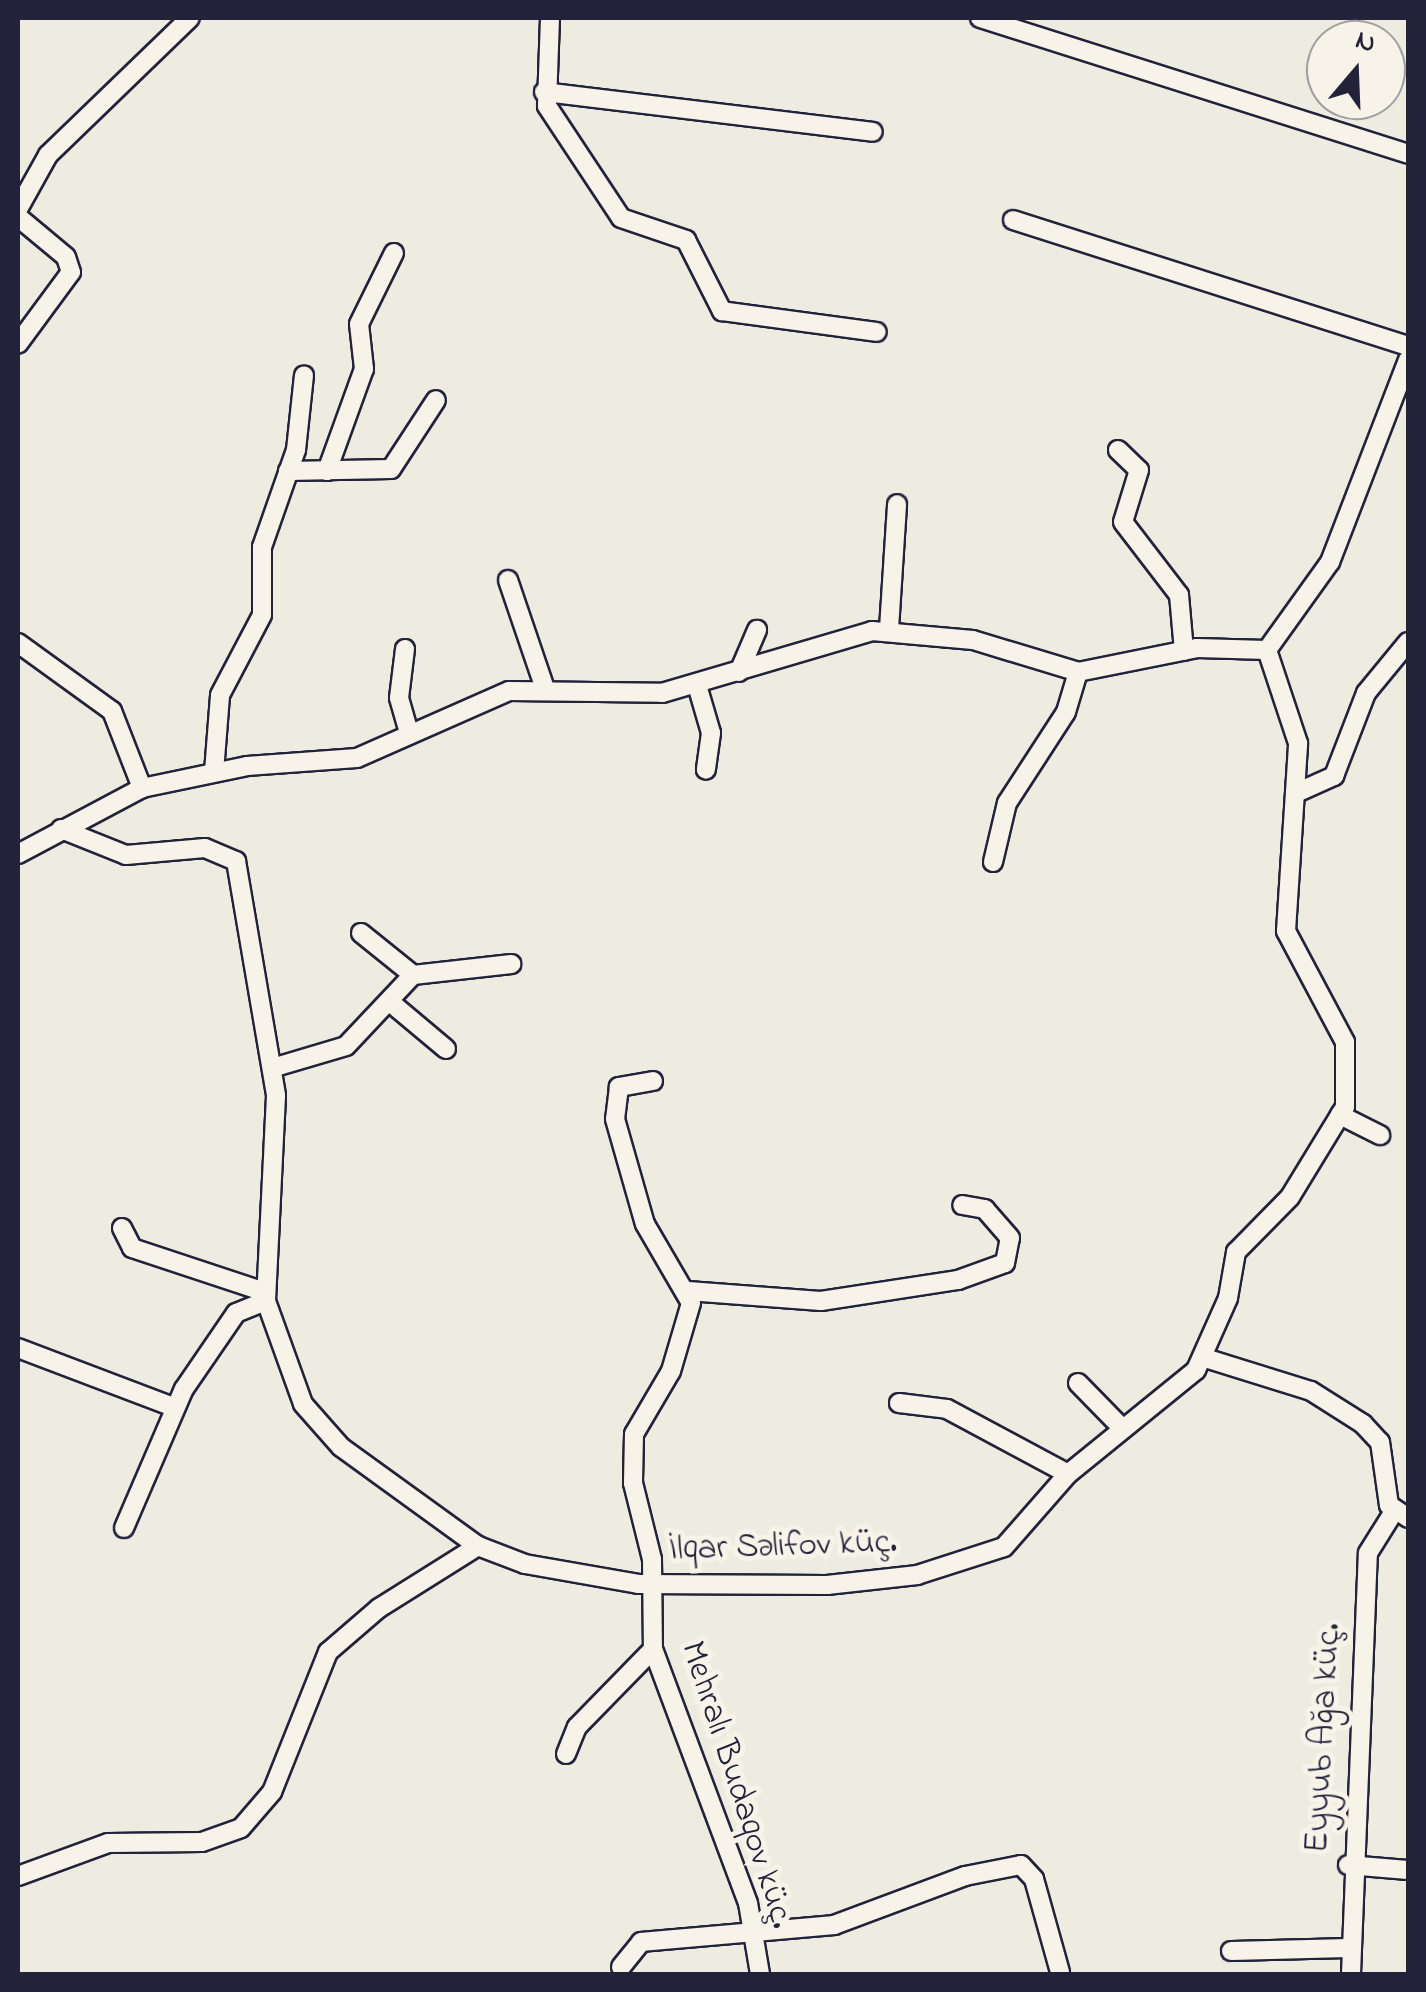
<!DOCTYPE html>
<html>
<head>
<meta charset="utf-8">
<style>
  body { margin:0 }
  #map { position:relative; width:1426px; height:1992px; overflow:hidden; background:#eeebe1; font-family:"Indie Flower",sans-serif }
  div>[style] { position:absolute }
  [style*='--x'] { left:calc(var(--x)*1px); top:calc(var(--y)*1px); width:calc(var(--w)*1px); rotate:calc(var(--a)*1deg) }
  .roads { filter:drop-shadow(2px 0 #22223b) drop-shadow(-2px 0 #22223b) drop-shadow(0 2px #22223b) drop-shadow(0 -2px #22223b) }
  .street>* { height:18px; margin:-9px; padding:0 9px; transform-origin:9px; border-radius:9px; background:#f7f3e8 }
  span { translate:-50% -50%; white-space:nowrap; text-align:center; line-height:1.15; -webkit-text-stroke:10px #f7f3e8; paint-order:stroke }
  .street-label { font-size:35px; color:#22223b }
  .frame { position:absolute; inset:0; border:20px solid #22223b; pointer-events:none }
  .north { position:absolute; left:1306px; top:20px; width:100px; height:100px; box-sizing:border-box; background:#f7f3e8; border:2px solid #a29fa3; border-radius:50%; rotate:19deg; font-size:28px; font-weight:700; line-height:40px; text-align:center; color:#22223b }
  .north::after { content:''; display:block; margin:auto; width:35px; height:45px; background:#22223b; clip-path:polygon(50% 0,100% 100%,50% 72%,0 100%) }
</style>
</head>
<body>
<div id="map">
  <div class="roads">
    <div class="street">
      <div style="--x:550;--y:18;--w:88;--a:92"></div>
      <div style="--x:547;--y:106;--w:134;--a:56.5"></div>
      <div style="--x:621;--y:218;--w:69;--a:18.7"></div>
      <div style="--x:686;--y:240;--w:80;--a:63.1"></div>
      <div style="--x:722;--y:311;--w:156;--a:7.7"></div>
      <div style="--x:980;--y:18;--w:449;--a:17.6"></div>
      <div style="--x:544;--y:92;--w:331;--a:6.9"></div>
      <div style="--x:18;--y:209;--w:62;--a:-60.9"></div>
      <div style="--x:48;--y:155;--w:197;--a:-44"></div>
      <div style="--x:18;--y:217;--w:62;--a:39.8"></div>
      <div style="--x:66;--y:257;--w:16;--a:72"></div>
      <div style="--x:71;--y:272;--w:89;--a:126.4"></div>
      <div style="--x:1013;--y:220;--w:415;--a:17.7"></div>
      <div style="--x:1118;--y:450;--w:29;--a:44"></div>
      <div style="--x:1139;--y:470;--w:54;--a:107.1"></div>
      <div style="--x:1123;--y:522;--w:92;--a:52.5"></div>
      <div style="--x:1179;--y:595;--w:56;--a:84.9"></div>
      <div style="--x:288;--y:471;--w:103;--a:-1.1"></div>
      <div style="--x:391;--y:469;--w:82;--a:-56.9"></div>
      <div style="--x:327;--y:471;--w:109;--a:-70.1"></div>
      <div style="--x:364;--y:369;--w:45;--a:-96.3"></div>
      <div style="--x:359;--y:324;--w:79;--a:-63.8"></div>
      <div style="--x:508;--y:580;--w:112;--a:71.2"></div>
      <div style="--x:889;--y:629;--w:125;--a:-86.3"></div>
      <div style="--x:18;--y:643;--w:116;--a:35.9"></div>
      <div style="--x:112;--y:711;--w:83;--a:68.7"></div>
      <div style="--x:405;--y:649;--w:49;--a:97"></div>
      <div style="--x:399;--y:698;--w:35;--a:74"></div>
      <div style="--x:739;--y:672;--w:46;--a:-66.8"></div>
      <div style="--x:697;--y:685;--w:50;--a:73.7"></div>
      <div style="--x:711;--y:733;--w:37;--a:98"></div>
      <div style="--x:214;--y:772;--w:77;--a:-85.5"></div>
      <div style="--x:220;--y:695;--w:90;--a:-62.3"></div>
      <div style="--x:262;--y:615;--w:68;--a:-90"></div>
      <div style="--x:262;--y:547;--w:103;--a:-70.7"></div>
      <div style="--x:296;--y:450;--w:75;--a:-83.9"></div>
      <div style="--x:1296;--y:793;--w:42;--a:-24.1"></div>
      <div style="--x:1334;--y:776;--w:89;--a:-68.9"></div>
      <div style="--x:1366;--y:693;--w:66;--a:-50.5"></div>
      <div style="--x:61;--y:829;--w:70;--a:21.8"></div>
      <div style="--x:126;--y:855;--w:79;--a:-5.1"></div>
      <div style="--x:205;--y:848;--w:34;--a:23"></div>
      <div style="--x:236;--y:861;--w:238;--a:80.3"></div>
      <div style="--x:276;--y:1096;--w:205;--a:92.8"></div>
      <div style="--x:266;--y:1301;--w:109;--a:70.2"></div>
      <div style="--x:303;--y:1404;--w:57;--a:48.5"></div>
      <div style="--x:341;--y:1447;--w:169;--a:35.9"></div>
      <div style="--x:478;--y:1546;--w:50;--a:21"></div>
      <div style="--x:525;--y:1564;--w:115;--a:10"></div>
      <div style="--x:638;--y:1584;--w:189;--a:0.3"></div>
      <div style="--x:827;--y:1585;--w:91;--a:-6.3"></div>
      <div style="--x:917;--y:1575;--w:91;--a:-17.8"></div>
      <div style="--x:1004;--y:1547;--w:97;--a:-48.8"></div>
      <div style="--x:1068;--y:1474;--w:165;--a:-39.1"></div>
      <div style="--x:1196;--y:1370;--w:79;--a:-66"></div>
      <div style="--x:1228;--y:1298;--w:47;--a:-80.1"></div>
      <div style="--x:1236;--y:1252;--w:77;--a:-45.5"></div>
      <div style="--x:1290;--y:1197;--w:105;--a:-58.6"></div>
      <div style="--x:1345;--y:1107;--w:65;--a:-90"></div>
      <div style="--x:1345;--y:1042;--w:126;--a:-118"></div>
      <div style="--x:1286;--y:931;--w:188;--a:-86.3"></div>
      <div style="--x:1298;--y:743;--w:98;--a:-108.4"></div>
      <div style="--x:18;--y:854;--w:140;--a:-28"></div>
      <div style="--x:142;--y:788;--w:107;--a:-11.8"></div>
      <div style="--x:247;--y:766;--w:110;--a:-4.2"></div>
      <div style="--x:357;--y:758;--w:166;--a:-23.8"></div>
      <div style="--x:509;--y:691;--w:153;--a:0.7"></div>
      <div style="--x:662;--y:693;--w:219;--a:-16.4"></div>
      <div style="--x:872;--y:631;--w:101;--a:5.1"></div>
      <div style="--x:973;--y:640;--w:110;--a:16.9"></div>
      <div style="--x:1078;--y:672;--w:121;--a:-11.4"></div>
      <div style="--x:1197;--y:648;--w:70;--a:1.6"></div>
      <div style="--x:1267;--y:650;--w:108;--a:-54.4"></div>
      <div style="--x:1330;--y:562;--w:217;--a:-68.9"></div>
      <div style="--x:993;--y:862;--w:61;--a:-76.7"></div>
      <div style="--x:1007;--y:803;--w:108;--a:-57"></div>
      <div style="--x:1066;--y:712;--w:42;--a:-73.3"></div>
      <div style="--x:361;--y:933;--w:67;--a:38.9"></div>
      <div style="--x:390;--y:1002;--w:73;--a:40"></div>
      <div style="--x:272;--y:1068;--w:77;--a:-16.6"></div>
      <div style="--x:346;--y:1046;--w:98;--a:-46.7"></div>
      <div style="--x:413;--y:975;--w:99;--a:-6.4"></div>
      <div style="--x:653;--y:1081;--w:35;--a:170"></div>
      <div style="--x:619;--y:1087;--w:32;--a:97"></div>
      <div style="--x:615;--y:1119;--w:109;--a:74.1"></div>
      <div style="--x:645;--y:1224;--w:91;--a:59.8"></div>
      <div style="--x:691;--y:1303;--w:71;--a:106.4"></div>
      <div style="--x:671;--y:1371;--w:73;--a:120.4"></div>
      <div style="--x:634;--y:1434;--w:49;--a:91.2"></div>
      <div style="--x:633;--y:1483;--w:78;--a:76"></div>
      <div style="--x:652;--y:1559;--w:90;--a:89.4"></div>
      <div style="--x:653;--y:1649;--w:271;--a:69.5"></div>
      <div style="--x:748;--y:1903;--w:72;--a:80.4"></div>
      <div style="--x:1340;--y:1115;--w:45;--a:26.6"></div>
      <div style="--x:122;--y:1228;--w:22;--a:63"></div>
      <div style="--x:132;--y:1248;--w:140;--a:18.3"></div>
      <div style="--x:688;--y:1291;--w:133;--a:4.3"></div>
      <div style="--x:821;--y:1301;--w:139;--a:-8.7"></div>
      <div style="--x:958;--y:1280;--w:50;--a:-19.9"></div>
      <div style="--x:1005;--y:1263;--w:25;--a:-79"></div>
      <div style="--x:1010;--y:1238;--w:38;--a:-131"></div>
      <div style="--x:985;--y:1209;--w:23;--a:-170"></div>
      <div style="--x:18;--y:1348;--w:166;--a:20.8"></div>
      <div style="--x:1205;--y:1358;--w:111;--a:17.3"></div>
      <div style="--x:1311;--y:1391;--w:62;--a:32.4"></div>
      <div style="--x:1363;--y:1424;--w:25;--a:47"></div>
      <div style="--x:1380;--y:1442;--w:64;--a:81.9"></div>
      <div style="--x:1389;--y:1505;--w:23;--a:34"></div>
      <div style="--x:1078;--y:1383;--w:64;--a:45.6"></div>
      <div style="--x:899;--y:1403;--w:48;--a:7.1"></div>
      <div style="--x:947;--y:1409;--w:137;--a:28.2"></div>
      <div style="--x:124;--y:1528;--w:151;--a:-66.7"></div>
      <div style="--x:184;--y:1389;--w:92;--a:-55.6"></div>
      <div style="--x:236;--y:1313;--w:32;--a:-22"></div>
      <div style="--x:566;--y:1754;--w:29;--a:-68"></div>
      <div style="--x:577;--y:1727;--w:109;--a:-45.7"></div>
      <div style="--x:1348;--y:1865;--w:60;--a:4.8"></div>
      <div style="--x:18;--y:1876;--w:96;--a:-20.1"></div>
      <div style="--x:108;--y:1843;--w:94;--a:-0.6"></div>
      <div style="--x:202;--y:1842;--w:41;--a:-19.7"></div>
      <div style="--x:241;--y:1828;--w:48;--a:-49.3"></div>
      <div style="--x:272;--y:1792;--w:151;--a:-68.2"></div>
      <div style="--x:328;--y:1652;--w:67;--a:-40.8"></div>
      <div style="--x:379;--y:1608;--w:117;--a:-32.1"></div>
      <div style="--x:1231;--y:1951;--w:118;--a:-1.5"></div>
      <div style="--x:621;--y:1967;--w:32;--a:-51"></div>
      <div style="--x:641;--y:1942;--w:194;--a:-5"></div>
      <div style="--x:834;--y:1925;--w:140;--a:-20.5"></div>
      <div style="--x:965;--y:1876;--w:57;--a:-11.1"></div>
      <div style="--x:1021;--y:1865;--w:19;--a:47"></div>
      <div style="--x:1034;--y:1879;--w:97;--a:74.4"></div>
      <div style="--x:1351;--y:1974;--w:421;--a:-87.7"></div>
      <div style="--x:1368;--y:1553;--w:47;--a:-58"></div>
    </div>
  </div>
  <div class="street-label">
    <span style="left:783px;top:1547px;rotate:-2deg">İlqar Səlifov küç.</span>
    <span style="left:1324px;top:1738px;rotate:-87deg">Eyyub Ağa küç.</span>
    <span style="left:736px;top:1785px;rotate:72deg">Mehralı Budaqov küç.</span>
  </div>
  <div class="frame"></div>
  <div class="north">N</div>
</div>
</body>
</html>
